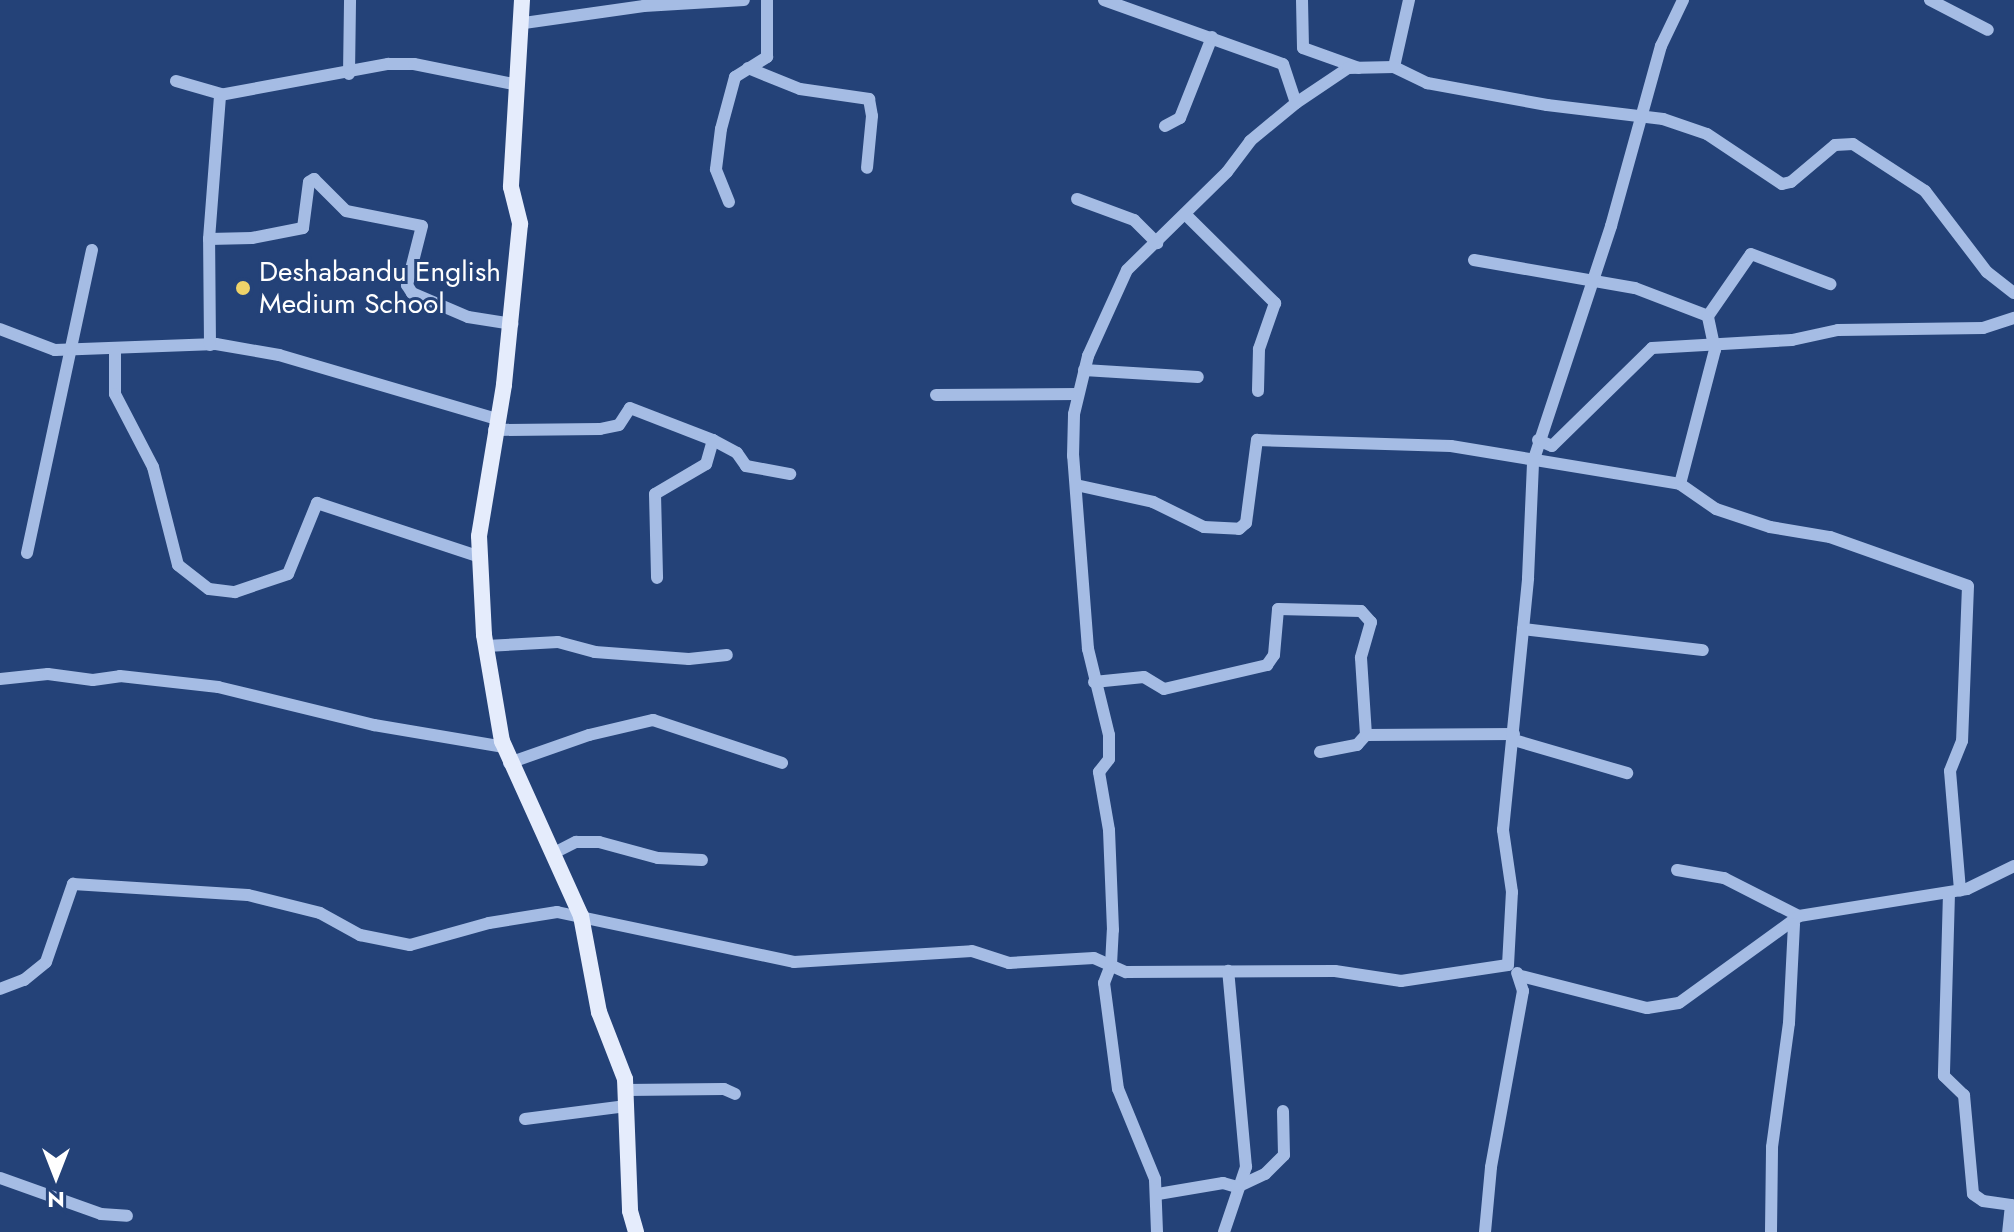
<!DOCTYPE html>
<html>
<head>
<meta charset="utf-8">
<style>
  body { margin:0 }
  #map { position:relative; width:2014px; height:1232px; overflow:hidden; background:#244278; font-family:Jost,sans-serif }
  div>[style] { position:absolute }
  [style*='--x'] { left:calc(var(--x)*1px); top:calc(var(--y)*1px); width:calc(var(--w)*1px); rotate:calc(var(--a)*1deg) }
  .minor>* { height:12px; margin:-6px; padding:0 6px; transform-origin:6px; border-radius:6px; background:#a5bce4 }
  .major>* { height:16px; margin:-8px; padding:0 8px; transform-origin:8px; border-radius:8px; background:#e5ecfc }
  .dots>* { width:22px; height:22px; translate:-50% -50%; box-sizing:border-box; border:4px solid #244278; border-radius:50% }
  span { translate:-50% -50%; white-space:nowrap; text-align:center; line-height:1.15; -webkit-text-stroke:6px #244278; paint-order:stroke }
  .poi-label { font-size:28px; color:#fff }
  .left { translate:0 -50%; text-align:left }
  .north { position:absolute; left:16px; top:1136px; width:80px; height:80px; -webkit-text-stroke:6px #244278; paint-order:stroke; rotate:180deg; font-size:22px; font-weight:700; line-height:32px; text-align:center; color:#fff }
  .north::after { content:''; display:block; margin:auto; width:28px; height:36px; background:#fff; clip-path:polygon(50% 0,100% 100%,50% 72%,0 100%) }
</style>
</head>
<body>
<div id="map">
  <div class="minor">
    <div style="--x:1104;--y:0;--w:190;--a:19.7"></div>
    <div style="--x:1283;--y:64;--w:41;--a:71.6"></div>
    <div style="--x:1302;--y:0;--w:48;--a:88.8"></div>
    <div style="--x:1303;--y:48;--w:59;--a:19.7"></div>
    <div style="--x:1930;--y:0;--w:65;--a:27.3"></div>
    <div style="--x:524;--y:23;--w:121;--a:-8.1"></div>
    <div style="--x:644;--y:6;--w:100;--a:-3.4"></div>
    <div style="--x:1394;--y:67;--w:69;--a:-77.4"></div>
    <div style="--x:748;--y:68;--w:56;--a:22"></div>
    <div style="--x:800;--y:89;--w:70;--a:8.2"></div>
    <div style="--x:869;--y:99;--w:17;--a:80"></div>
    <div style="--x:872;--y:116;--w:52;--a:95.5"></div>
    <div style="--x:349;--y:74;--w:74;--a:-89.2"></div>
    <div style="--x:176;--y:81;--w:47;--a:16.1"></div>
    <div style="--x:1165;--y:126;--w:17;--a:-28"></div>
    <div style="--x:1180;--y:118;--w:87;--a:-68.4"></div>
    <div style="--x:1077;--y:199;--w:61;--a:20.2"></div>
    <div style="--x:1134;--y:220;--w:33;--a:45"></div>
    <div style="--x:729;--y:202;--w:35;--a:-112"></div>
    <div style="--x:716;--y:169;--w:40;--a:-82.9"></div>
    <div style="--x:721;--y:129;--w:54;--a:-74.9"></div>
    <div style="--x:735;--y:77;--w:38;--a:-32"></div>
    <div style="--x:767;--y:57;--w:57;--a:-90"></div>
    <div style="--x:1185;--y:214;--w:127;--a:44.7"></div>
    <div style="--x:1275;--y:303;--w:49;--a:109.2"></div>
    <div style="--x:1259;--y:349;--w:42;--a:91.4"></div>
    <div style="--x:209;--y:239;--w:43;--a:-1.3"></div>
    <div style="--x:252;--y:238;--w:52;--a:-11.1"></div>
    <div style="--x:303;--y:228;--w:46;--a:-82.6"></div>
    <div style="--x:309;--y:182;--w:6;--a:-31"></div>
    <div style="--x:314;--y:179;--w:45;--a:45"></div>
    <div style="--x:346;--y:211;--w:77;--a:11.2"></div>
    <div style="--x:422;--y:226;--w:61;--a:104.3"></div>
    <div style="--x:407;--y:285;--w:9;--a:58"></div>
    <div style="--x:412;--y:293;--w:61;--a:23.2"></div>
    <div style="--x:468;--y:317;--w:45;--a:9"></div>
    <div style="--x:1474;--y:260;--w:163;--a:9.9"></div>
    <div style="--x:1635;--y:288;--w:78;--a:21"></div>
    <div style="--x:0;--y:329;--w:59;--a:20.9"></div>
    <div style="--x:55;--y:350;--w:161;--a:-2.1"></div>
    <div style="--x:216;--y:344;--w:64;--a:9.9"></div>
    <div style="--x:279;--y:355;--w:227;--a:16.4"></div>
    <div style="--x:210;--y:345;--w:106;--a:-90.5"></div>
    <div style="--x:209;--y:239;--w:144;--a:-85.6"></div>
    <div style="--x:220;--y:95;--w:171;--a:-10.5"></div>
    <div style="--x:388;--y:64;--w:26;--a:0"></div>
    <div style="--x:414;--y:64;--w:106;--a:11.4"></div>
    <div style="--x:115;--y:350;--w:44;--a:90"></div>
    <div style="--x:115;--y:394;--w:82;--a:62.5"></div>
    <div style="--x:153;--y:467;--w:101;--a:75.7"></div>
    <div style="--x:178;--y:565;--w:39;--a:38"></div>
    <div style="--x:209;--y:589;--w:26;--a:7"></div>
    <div style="--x:235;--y:592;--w:56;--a:-18.8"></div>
    <div style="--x:288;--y:574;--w:77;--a:-67.8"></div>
    <div style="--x:317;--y:503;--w:172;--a:18.3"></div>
    <div style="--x:1084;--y:370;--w:114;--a:3.5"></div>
    <div style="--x:936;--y:395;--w:142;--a:-0.4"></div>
    <div style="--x:494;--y:430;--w:106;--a:-0.5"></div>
    <div style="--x:600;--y:429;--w:19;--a:-12"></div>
    <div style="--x:619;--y:425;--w:20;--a:-57"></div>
    <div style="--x:630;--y:408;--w:89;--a:21.1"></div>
    <div style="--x:713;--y:440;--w:25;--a:106"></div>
    <div style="--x:706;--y:464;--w:59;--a:149.5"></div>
    <div style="--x:655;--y:494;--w:84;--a:88.6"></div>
    <div style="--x:713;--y:440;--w:27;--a:28"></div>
    <div style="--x:737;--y:453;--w:16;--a:55"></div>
    <div style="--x:746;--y:466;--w:45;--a:10.3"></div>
    <div style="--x:1538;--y:440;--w:15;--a:23"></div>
    <div style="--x:1552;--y:446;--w:140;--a:-44.4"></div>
    <div style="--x:1652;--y:348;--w:140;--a:-3.3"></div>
    <div style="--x:1792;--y:340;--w:47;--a:-12.3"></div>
    <div style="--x:1838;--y:330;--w:145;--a:-0.8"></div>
    <div style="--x:1983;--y:328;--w:33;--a:-18"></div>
    <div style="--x:1680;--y:484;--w:138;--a:-75.4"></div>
    <div style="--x:1715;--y:350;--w:35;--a:-102"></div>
    <div style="--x:1708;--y:316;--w:75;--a:-55.3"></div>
    <div style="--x:1751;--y:254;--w:85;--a:20.8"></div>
    <div style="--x:1076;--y:485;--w:79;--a:12.4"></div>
    <div style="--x:1153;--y:502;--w:57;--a:26.1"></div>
    <div style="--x:1204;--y:527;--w:35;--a:3"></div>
    <div style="--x:1239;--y:529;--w:9;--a:-41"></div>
    <div style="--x:1246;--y:523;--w:84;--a:-82.5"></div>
    <div style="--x:1257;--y:440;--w:194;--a:1.8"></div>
    <div style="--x:1451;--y:446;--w:232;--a:9.4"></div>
    <div style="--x:1680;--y:484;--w:44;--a:34.8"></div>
    <div style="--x:1716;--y:509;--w:57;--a:18.4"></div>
    <div style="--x:1770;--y:527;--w:61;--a:9.5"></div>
    <div style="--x:1830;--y:537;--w:146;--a:19.5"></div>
    <div style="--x:1968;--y:586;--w:155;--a:92.2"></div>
    <div style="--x:1962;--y:741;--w:32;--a:112"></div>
    <div style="--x:1950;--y:771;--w:120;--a:85.2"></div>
    <div style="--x:27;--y:553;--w:310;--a:-77.9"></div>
    <div style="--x:1523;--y:629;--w:181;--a:6.7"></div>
    <div style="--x:486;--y:646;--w:72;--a:-3.2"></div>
    <div style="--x:558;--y:642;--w:38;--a:15"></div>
    <div style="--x:595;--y:652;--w:94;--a:4.3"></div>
    <div style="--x:689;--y:659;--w:38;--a:-6"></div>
    <div style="--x:0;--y:679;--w:48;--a:-5.9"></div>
    <div style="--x:48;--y:674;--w:45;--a:7.6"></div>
    <div style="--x:93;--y:680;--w:27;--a:-8"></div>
    <div style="--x:120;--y:676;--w:99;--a:6.4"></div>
    <div style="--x:218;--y:687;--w:161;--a:13.7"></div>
    <div style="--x:374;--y:725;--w:132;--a:9.6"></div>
    <div style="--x:1094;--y:682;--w:50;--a:-5.7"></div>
    <div style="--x:1144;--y:677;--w:23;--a:31"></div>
    <div style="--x:1164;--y:689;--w:106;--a:-13.1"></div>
    <div style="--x:1267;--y:665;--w:12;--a:-55"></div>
    <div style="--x:1274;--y:655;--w:46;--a:-85"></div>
    <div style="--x:1278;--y:609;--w:83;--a:1.4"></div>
    <div style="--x:1361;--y:611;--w:15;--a:48"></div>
    <div style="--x:1371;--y:622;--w:37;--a:106"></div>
    <div style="--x:1361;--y:658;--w:77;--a:86.3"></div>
    <div style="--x:1514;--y:740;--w:118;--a:16.3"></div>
    <div style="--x:1320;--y:752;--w:38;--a:-11"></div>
    <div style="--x:1357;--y:745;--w:13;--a:-48"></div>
    <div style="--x:1366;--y:735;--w:148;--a:-0.4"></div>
    <div style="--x:509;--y:763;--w:85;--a:-19.3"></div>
    <div style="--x:589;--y:735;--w:66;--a:-13.2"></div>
    <div style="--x:653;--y:720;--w:136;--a:18.4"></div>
    <div style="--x:554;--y:853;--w:25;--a:-27"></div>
    <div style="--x:576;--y:842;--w:23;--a:0"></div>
    <div style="--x:599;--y:842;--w:61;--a:15.2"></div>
    <div style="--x:658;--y:858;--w:44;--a:2.6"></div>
    <div style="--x:1677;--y:870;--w:48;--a:9.7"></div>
    <div style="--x:1724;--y:878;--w:84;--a:26.9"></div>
    <div style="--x:1799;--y:916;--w:170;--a:-9.1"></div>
    <div style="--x:1967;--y:889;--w:52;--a:-26.1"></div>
    <div style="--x:1949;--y:893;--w:183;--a:91.6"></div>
    <div style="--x:1944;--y:1076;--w:28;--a:44"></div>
    <div style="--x:1964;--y:1095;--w:99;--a:84.8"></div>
    <div style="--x:1973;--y:1194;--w:12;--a:35"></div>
    <div style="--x:1983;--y:1201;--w:28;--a:8"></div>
    <div style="--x:2011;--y:1205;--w:27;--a:96"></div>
    <div style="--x:1521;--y:976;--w:130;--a:14.3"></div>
    <div style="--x:1647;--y:1008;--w:32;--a:-9"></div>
    <div style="--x:1679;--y:1003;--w:148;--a:-35.9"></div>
    <div style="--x:0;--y:989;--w:26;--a:-21"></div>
    <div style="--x:24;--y:980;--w:28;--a:-39"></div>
    <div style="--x:46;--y:962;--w:83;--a:-70.9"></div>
    <div style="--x:73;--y:884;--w:175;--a:3.6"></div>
    <div style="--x:248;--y:895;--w:74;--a:14"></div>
    <div style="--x:320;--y:913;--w:46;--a:28.8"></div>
    <div style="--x:360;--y:935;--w:51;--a:11.3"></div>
    <div style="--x:410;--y:945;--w:82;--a:-15.6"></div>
    <div style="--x:489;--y:923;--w:69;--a:-9.2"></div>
    <div style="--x:557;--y:912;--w:242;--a:11.9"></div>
    <div style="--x:794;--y:962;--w:178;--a:-3.5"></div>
    <div style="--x:972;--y:951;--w:39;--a:18"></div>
    <div style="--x:1009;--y:963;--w:85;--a:-3.4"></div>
    <div style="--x:1094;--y:958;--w:35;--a:24"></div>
    <div style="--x:1126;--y:972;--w:209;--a:-0.3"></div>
    <div style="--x:1335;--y:971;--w:67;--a:8.6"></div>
    <div style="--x:1401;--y:981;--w:108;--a:-8.5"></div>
    <div style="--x:1508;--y:965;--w:73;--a:-86.9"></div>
    <div style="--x:1512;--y:892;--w:63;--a:-98.3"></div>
    <div style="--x:1503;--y:830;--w:253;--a:-84.3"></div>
    <div style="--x:1528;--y:578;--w:116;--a:-87.5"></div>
    <div style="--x:1533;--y:462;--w:249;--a:-71.7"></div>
    <div style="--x:1611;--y:226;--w:187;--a:-74.5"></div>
    <div style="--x:1661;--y:46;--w:51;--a:-64.4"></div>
    <div style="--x:625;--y:1090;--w:99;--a:-0.6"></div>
    <div style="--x:724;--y:1089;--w:12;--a:24"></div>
    <div style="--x:525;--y:1119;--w:102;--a:-7.3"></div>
    <div style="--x:0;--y:1178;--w:107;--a:19.6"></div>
    <div style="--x:101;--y:1214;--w:26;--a:4"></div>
    <div style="--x:1158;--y:1194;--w:66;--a:-9.6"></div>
    <div style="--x:1223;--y:1183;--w:15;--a:16"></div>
    <div style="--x:1237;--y:1187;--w:31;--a:-25"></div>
    <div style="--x:1265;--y:1174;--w:27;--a:-45"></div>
    <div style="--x:1284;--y:1155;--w:44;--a:-91.3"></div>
    <div style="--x:1157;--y:1232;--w:53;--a:-92.2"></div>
    <div style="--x:1155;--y:1179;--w:97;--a:-112.3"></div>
    <div style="--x:1118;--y:1089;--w:107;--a:-97.5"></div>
    <div style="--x:1104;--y:983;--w:19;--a:-69"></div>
    <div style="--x:1111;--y:965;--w:35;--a:-87"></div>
    <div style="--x:1113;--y:930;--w:100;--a:-92.3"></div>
    <div style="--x:1109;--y:830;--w:59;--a:-99.8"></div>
    <div style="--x:1099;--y:772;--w:16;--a:-52"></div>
    <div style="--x:1109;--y:759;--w:24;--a:-90"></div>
    <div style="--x:1109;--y:735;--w:89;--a:-103.7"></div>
    <div style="--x:1088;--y:649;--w:194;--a:-94.4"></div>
    <div style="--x:1073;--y:456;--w:42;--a:-88.6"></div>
    <div style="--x:1074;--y:414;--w:60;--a:-76.4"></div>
    <div style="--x:1088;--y:356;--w:94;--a:-65.6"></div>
    <div style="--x:1127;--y:270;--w:140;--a:-44.4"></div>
    <div style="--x:1227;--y:172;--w:39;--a:-53"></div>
    <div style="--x:1250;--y:141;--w:60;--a:-39.6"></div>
    <div style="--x:1296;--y:103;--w:63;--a:-33.9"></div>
    <div style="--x:1348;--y:68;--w:46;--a:-1.2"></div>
    <div style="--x:1394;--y:67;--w:37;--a:26"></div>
    <div style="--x:1427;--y:83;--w:122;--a:10.4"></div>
    <div style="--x:1547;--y:105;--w:117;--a:6.9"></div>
    <div style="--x:1663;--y:119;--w:46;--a:18.8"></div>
    <div style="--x:1707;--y:134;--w:90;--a:33.7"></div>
    <div style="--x:1782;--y:184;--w:9;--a:-13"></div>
    <div style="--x:1791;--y:182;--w:57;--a:-40.1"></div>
    <div style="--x:1835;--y:145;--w:18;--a:-3"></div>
    <div style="--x:1853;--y:144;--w:86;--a:33.1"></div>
    <div style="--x:1925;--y:191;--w:102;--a:52.6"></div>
    <div style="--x:1987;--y:272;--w:34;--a:38"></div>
    <div style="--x:1224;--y:1232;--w:69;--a:-71.3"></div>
    <div style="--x:1246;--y:1167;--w:197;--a:-95.2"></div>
    <div style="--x:1485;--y:1232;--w:65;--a:-84.7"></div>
    <div style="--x:1491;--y:1167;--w:179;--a:-79.7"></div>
    <div style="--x:1523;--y:991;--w:19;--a:-108"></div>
    <div style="--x:1771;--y:1232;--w:85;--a:-89.3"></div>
    <div style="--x:1772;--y:1147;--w:125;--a:-82.2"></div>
    <div style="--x:1789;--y:1023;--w:99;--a:-87.1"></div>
  </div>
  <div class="major">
    <div style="--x:522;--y:0;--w:187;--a:93.4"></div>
    <div style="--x:511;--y:187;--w:38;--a:76"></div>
    <div style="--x:520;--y:224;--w:162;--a:95.7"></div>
    <div style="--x:504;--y:385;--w:153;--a:99.4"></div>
    <div style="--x:479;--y:536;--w:99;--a:87.1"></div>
    <div style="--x:484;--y:635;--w:108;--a:80.4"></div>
    <div style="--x:502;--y:741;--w:192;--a:65.7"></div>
    <div style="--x:581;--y:916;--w:98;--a:79.4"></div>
    <div style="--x:599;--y:1012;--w:72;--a:68.8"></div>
    <div style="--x:625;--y:1079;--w:132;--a:87.8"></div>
    <div style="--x:630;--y:1211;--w:22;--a:74"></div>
  </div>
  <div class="dots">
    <div style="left:243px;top:288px;background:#eed269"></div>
  </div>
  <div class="poi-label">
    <span class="left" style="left:259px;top:288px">Deshabandu English<br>Medium School</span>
  </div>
  <div class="north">N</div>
</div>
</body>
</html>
